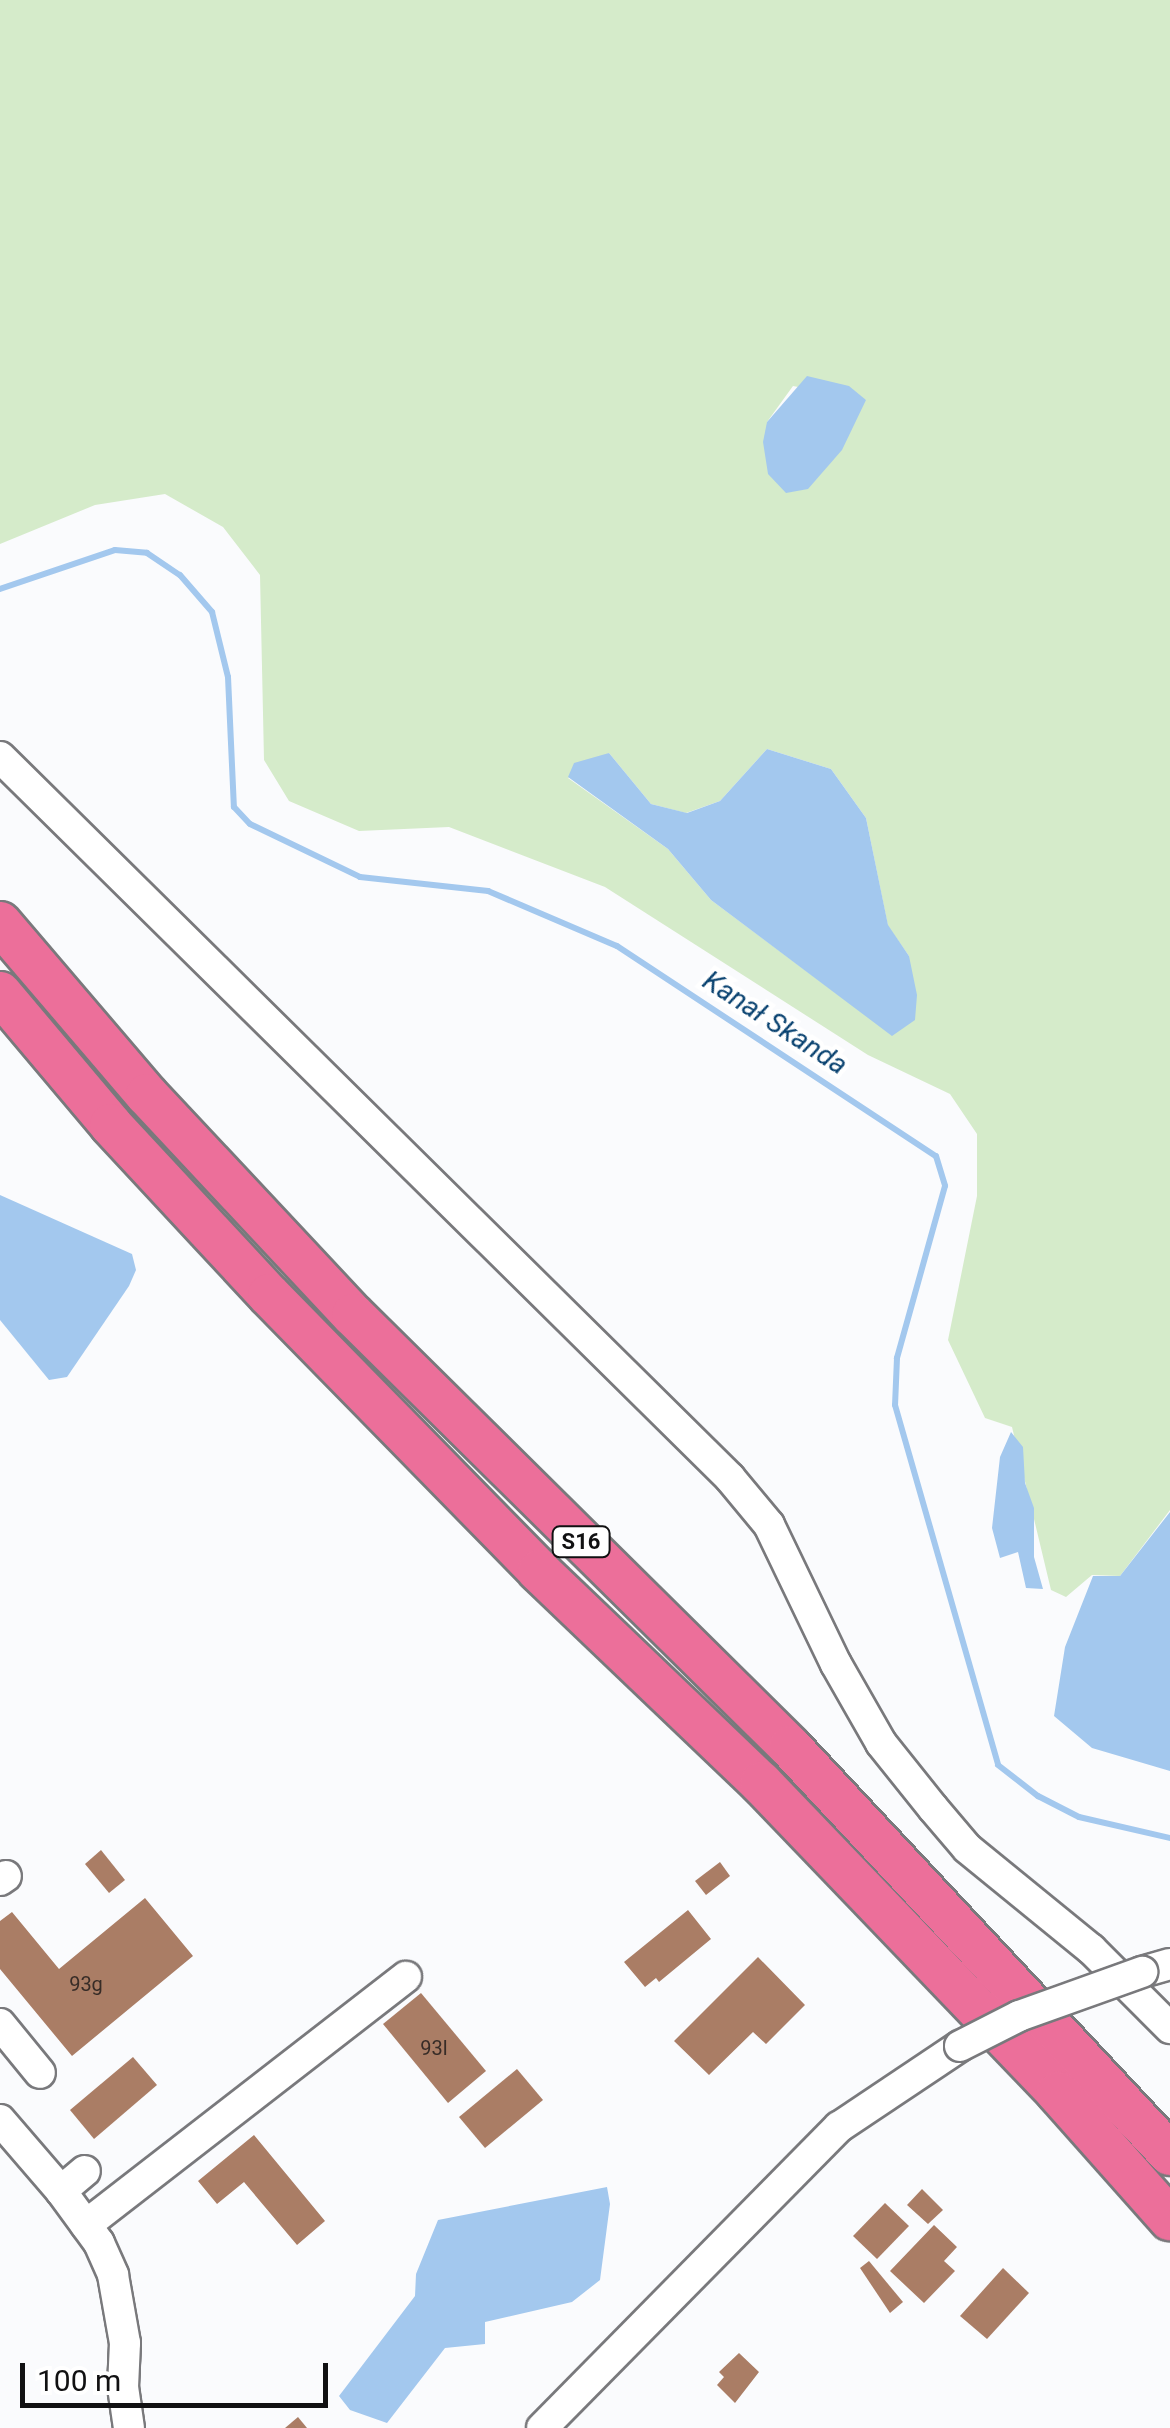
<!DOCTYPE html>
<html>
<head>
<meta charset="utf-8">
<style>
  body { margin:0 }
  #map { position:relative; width:1170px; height:2428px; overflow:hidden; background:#fafbfd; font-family:Roboto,sans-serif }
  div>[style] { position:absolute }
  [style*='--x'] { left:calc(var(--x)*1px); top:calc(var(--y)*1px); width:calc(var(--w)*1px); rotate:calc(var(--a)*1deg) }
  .green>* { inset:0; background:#d5ebca }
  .water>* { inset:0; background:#a3c8ee }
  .stream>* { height:6px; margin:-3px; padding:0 3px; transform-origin:3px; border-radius:3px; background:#a3c8ee }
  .building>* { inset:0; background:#aa7d65 }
  .roads { filter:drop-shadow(2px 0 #79797c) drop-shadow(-2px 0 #79797c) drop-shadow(0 2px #79797c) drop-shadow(0 -2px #79797c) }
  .minor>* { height:30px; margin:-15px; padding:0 15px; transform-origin:15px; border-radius:15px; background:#fff }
  .highway>* { height:42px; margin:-21px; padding:0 21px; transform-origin:21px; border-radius:21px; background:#ec6f9a }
  .bridges { filter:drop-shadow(2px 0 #79797c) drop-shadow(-2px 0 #79797c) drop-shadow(0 2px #79797c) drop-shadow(0 -2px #79797c) }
  .minor-bridge>* { height:30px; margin:-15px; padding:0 15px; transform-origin:15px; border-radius:15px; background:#fff }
  span { translate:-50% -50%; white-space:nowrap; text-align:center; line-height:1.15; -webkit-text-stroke:9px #fff; paint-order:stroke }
  .number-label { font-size:20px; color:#372c27 }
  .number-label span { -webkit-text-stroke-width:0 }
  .shield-label span { padding:2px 8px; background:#fff; border:2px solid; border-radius:8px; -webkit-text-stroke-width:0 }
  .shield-label { font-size:22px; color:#111112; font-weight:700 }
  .water-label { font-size:28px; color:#094270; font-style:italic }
  .scale { position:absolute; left:20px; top:2363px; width:308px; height:45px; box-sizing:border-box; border:5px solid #111112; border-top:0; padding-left:12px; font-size:30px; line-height:35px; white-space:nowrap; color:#111112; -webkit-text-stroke:8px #fff; paint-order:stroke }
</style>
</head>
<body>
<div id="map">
  <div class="green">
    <div style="clip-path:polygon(evenodd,0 0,1170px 0,1170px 1510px,1120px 1576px,1092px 1575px,1066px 1597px,1051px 1590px,1012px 1427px,985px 1418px,948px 1340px,977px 1196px,977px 1134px,950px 1094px,868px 1055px,605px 887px,449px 827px,359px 831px,289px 801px,264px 760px,260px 575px,223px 527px,165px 494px,95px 505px,0 544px,0 0,793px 386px,866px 400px,767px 422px,793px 386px,0 0,767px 749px,831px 769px,866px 818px,888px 926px,909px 956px,892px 1035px,711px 900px,668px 849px,568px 778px,609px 753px,651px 804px,686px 813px,720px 801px,767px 749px)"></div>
  </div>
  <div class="water">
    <div style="clip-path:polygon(807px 376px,849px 386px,866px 400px,842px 450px,808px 489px,786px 493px,768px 474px,763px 442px,767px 422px)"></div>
    <div style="clip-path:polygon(767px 749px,831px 769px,866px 818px,888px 925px,909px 956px,917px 995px,915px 1020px,892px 1036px,711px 900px,668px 849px,568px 777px,574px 763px,609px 753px,651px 804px,687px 813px,720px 801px)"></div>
    <div style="clip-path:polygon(0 1195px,132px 1254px,136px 1270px,129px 1286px,67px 1377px,49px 1380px,0 1320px)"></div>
    <div style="clip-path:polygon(1011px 1432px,1023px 1447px,1025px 1483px,1034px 1508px,1034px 1557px,1043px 1589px,1026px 1588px,1018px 1552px,1000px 1558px,992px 1528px,1000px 1457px)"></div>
    <div style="clip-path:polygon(1170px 1512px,1170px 1771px,1092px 1748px,1054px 1716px,1065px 1647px,1093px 1576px,1120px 1576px)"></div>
    <div style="clip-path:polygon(607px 2187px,610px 2204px,600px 2280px,572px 2302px,485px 2322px,485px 2344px,445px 2348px,387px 2423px,350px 2410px,339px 2396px,415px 2296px,416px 2274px,438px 2220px)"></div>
  </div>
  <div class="stream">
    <div style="--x:0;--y:589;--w:121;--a:-18.7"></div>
    <div style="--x:115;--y:550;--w:32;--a:5"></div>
    <div style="--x:147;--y:553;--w:40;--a:34"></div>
    <div style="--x:180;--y:575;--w:49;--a:49.1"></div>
    <div style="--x:212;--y:612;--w:67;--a:76.2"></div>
    <div style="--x:228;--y:677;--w:130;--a:87.4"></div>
    <div style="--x:234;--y:807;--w:23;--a:47"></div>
    <div style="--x:250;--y:824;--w:122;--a:25.7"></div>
    <div style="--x:360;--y:877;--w:129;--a:6.2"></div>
    <div style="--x:488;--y:891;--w:140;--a:23.1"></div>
    <div style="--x:617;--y:946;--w:382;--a:33.4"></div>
    <div style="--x:936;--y:1156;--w:31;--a:73"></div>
    <div style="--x:945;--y:1186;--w:179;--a:105.6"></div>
    <div style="--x:897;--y:1358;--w:47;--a:92.4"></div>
    <div style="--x:895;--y:1405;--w:374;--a:74"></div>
    <div style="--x:998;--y:1765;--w:51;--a:37.8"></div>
    <div style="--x:1038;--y:1796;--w:46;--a:27.1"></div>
    <div style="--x:1079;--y:1817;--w:93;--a:13"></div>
  </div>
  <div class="building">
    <div style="clip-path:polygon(101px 1850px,125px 1880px,109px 1893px,85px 1864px)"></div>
    <div style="clip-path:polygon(720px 1862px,730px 1876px,706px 1895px,695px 1881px)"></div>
    <div style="clip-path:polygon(145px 1898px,193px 1956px,72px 2056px,0 1969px,0 1921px,12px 1912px,59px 1969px)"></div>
    <div style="clip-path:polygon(688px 1910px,711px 1939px,659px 1982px,656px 1978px,645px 1987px,624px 1962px)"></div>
    <div style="clip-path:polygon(758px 1957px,805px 2005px,766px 2044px,753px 2032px,709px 2075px,674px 2041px)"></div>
    <div style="clip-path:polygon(421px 1993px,486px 2071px,448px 2103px,383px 2024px)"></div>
    <div style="clip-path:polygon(133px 2057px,157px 2085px,94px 2139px,70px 2110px)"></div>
    <div style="clip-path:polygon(517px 2069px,543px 2100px,485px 2148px,459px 2117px)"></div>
    <div style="clip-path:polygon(254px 2135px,325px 2221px,297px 2245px,244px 2182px,217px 2204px,198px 2181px)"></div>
    <div style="clip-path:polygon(922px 2189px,943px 2210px,928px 2224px,907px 2205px)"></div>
    <div style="clip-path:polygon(885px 2203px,909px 2226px,877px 2259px,853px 2236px)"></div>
    <div style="clip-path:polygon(934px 2225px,957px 2247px,944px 2261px,955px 2271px,924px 2303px,890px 2271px)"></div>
    <div style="clip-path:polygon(869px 2261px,903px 2302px,890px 2313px,860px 2268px)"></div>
    <div style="clip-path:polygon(1003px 2268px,1029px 2293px,987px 2339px,960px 2316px)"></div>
    <div style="clip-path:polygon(739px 2353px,759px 2372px,735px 2403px,717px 2385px,724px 2377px,719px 2372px)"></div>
    <div style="clip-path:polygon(298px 2417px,307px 2428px,285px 2428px)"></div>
  </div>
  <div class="roads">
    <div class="minor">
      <div style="--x:0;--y:757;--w:1026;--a:44.64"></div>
      <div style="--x:730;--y:1478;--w:61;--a:50.3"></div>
      <div style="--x:769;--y:1525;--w:154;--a:64.3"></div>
      <div style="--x:836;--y:1664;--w:91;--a:60.3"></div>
      <div style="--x:881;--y:1743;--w:83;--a:51.3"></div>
      <div style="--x:933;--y:1808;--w:52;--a:49.6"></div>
      <div style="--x:967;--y:1848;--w:160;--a:39.2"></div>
      <div style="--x:1091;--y:1949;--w:112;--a:45"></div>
      <div style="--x:0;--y:1880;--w:7;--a:-34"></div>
      <div style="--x:1142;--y:1972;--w:29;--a:-16"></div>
      <div style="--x:0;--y:2024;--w:63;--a:50.8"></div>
      <div style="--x:0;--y:2120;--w:94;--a:49.3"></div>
      <div style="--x:61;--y:2191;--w:64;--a:53.8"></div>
      <div style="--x:99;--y:2243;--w:35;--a:66"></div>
      <div style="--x:113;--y:2275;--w:69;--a:80"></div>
      <div style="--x:125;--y:2343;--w:44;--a:92.6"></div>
      <div style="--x:123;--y:2387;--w:41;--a:81.7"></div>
      <div style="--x:61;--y:2191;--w:31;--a:-40"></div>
      <div style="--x:86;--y:2225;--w:405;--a:-37.8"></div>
      <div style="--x:542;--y:2428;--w:423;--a:-45.4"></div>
      <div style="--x:839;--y:2127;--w:146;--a:-33.8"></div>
    </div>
    <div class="highway">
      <div style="--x:0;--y:923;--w:226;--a:49.5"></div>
      <div style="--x:147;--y:1095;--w:301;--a:46.9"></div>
      <div style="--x:353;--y:1315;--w:614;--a:44.67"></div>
      <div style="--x:790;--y:1747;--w:557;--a:46.96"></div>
      <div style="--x:0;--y:993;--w:172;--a:49.9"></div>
      <div style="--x:111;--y:1125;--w:232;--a:47.1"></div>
      <div style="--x:269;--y:1295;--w:386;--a:45.6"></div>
      <div style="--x:539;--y:1571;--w:307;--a:43.7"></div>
      <div style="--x:761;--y:1783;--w:429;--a:46.2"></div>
      <div style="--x:1058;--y:2093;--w:169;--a:48.4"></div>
    </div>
  </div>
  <div class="bridges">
    <div class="minor-bridge">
      <div style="--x:960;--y:2046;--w:66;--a:-27"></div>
      <div style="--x:1019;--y:2016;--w:131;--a:-19.7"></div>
    </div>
  </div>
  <div class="number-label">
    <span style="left:86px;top:1984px">93g</span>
    <span style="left:434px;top:2048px">93l</span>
  </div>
  <div class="shield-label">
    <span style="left:581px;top:1542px">S16</span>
  </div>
  <div class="water-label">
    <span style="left:775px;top:1023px;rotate:33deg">Kanał Skanda</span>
  </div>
  <div class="scale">100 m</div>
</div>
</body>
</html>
